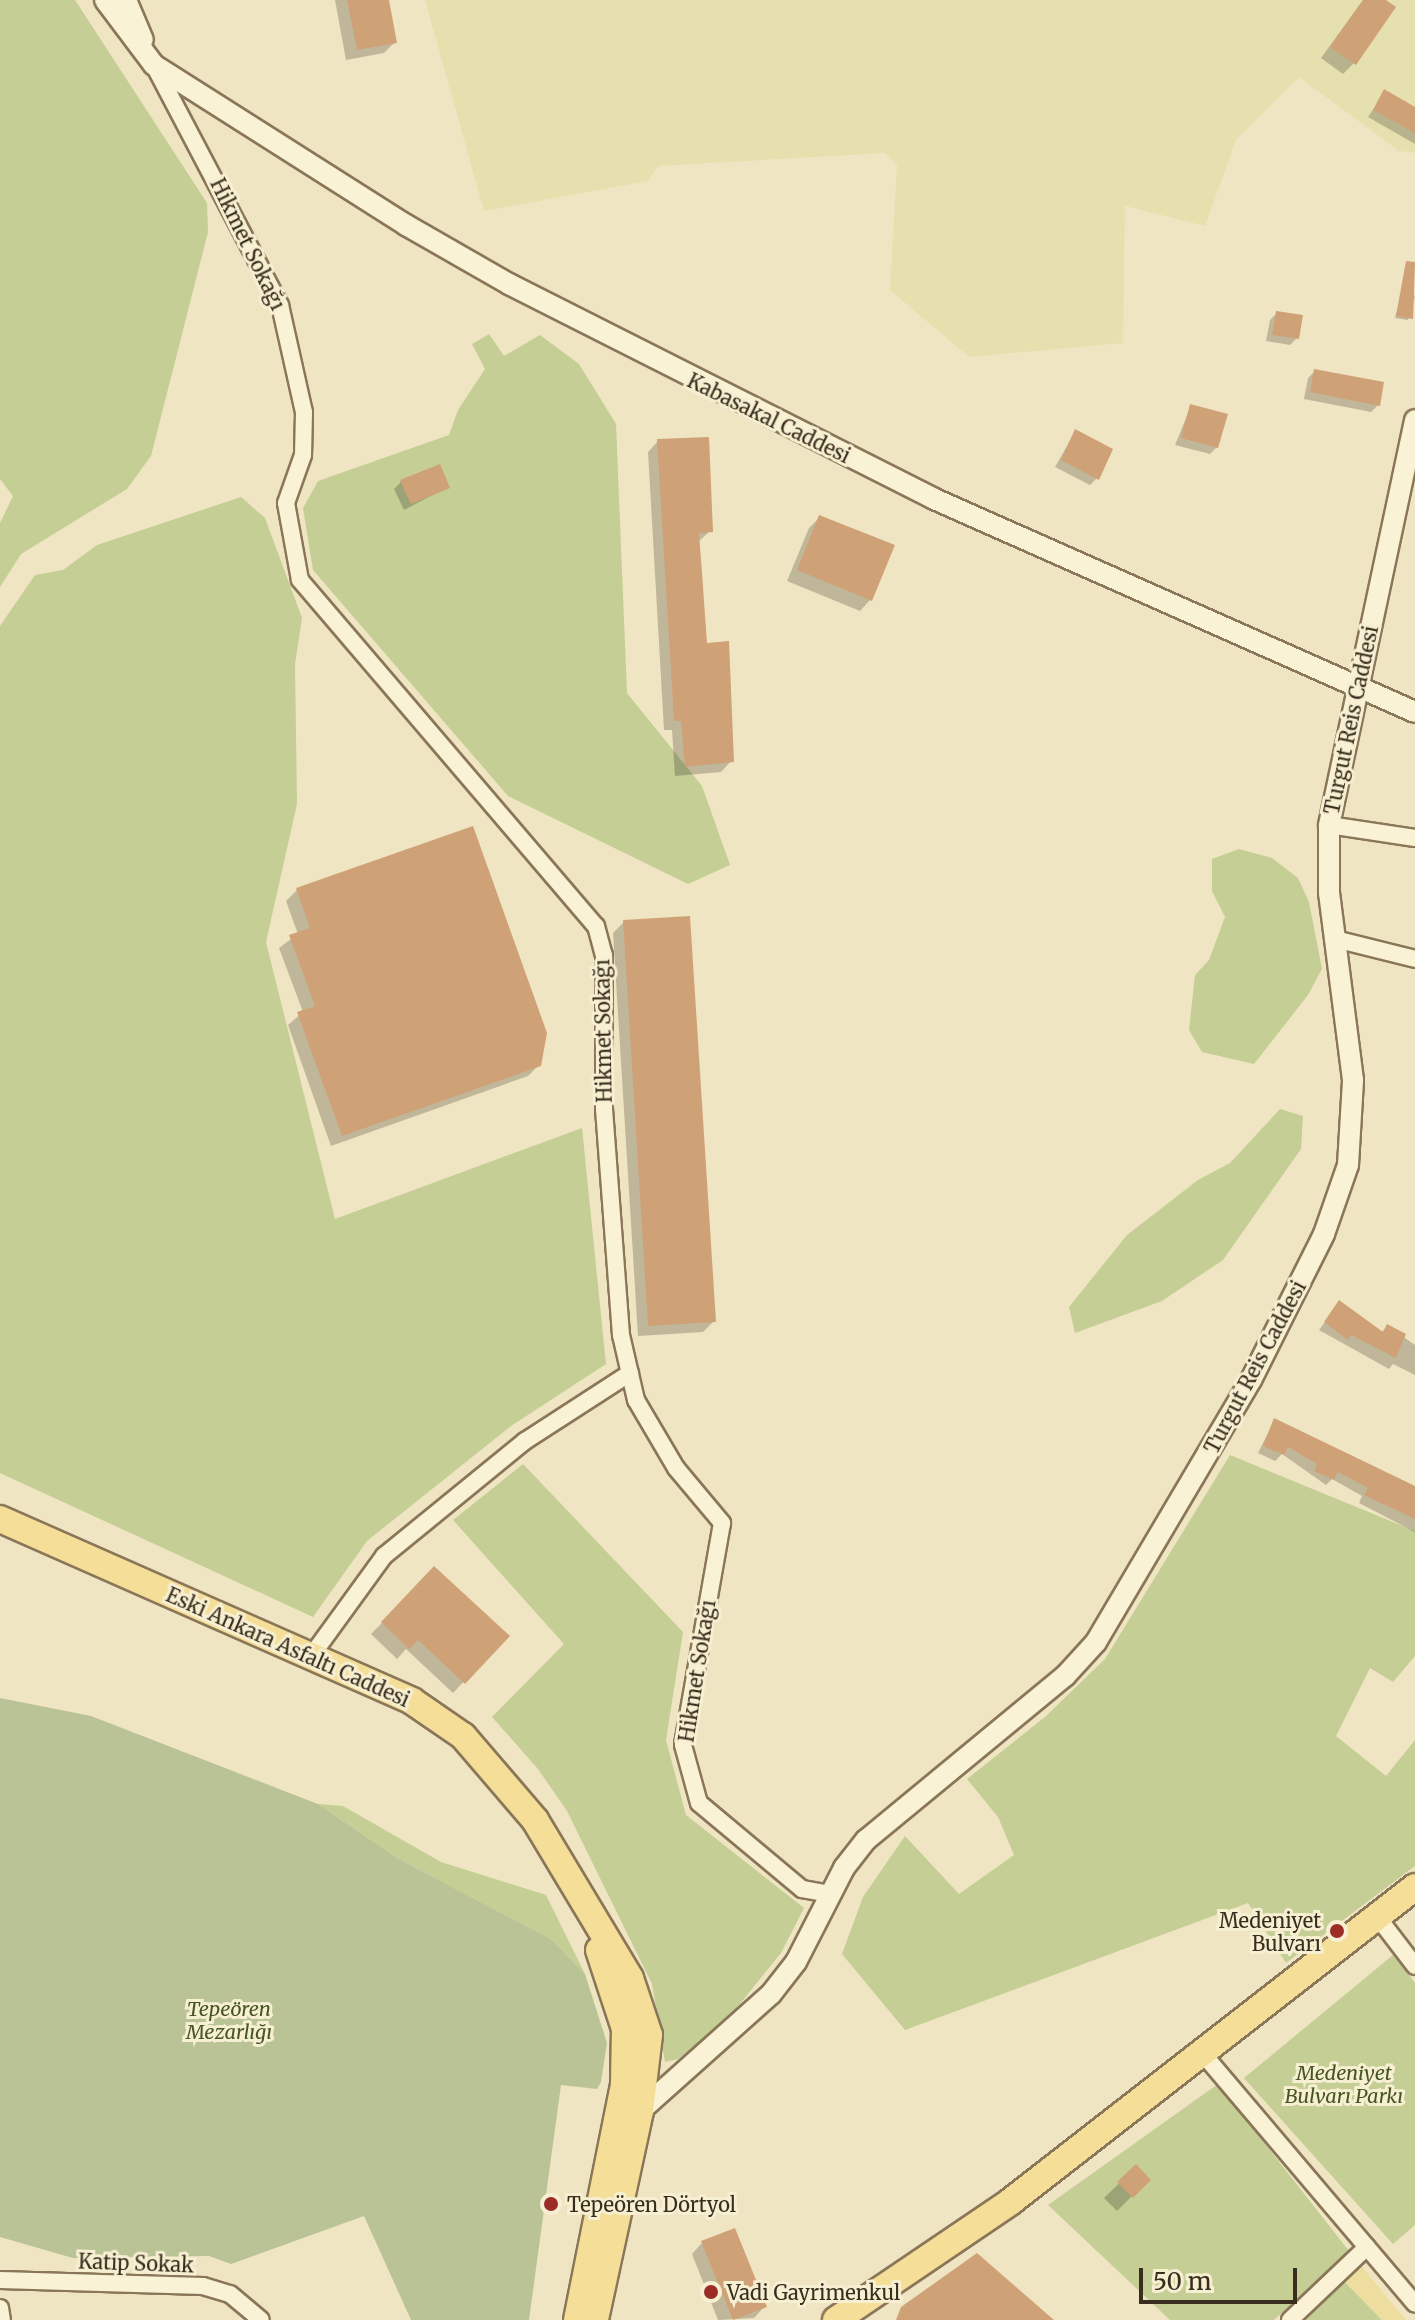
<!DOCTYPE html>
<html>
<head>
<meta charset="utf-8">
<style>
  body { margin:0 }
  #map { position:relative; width:1415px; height:2320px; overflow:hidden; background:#f0e5c2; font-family:Merriweather,serif }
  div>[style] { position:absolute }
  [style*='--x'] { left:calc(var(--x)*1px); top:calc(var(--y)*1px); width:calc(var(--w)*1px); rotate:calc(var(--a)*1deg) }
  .farmland>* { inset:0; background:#e6e0af }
  .green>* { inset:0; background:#c4ce95 }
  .sand>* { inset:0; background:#eddd9e }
  .cemetery>* { inset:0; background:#bac395 }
  .shadow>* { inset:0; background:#0003 }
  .building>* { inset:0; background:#cfa176 }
  .roads { filter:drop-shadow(2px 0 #8a7658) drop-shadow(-2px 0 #8a7658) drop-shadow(0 2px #8a7658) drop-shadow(0 -2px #8a7658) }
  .minor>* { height:16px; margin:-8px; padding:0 8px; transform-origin:8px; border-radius:8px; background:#faf2d5 }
  .tertiary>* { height:20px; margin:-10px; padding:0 10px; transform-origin:10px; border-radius:10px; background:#faf2d5 }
  .primary>* { height:26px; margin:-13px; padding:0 13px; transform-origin:13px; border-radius:13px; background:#f4de98 }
  .dots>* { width:22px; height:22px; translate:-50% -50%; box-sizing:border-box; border:4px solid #f7efd2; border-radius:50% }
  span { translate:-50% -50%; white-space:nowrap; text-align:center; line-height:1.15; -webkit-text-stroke:6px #f7efd2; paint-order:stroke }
  .street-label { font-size:20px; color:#392d1d }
  .poi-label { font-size:20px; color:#392d1d }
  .right { translate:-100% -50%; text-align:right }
  .left { translate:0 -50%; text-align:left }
  .park-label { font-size:20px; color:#465623; font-style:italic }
  .scale { position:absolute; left:1139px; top:2268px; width:158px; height:36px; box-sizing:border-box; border:4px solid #392d1d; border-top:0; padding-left:10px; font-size:24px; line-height:28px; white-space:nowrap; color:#392d1d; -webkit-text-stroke:6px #f7efd2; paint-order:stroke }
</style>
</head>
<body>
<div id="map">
  <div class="farmland">
    <div style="clip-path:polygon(425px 0,1415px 0,1415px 153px,1399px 151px,1299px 77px,1236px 140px,1205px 226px,1125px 206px,1123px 343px,969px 357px,890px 290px,897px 165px,885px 153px,658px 166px,648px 181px,484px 211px)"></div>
  </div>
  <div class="green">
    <div style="clip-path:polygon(0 0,75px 0,207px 203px,208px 232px,151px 456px,127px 489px,21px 554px,0 587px,0 523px,13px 496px,0 479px)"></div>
    <div style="clip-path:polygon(489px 334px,504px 356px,540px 335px,579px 364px,616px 424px,627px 693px,702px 786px,730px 865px,688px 884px,508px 796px,313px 570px,303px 508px,318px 481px,449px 435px,458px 410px,485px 369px,472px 344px)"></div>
    <div style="clip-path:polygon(241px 497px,265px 518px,302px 618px,295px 664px,297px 804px,266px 942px,335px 1219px,582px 1128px,606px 1364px,511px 1426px,367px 1541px,313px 1617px,0 1473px,0 626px,35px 575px,63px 570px,97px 545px)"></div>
    <div style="clip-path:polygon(1239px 849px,1272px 858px,1298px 878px,1309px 902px,1322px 969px,1308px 995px,1254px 1064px,1202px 1052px,1189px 1030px,1195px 975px,1209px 960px,1225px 917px,1212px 891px,1212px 859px)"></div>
    <div style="clip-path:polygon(1280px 1109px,1303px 1116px,1301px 1149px,1223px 1260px,1162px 1301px,1075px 1333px,1069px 1307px,1127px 1235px,1198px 1180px,1230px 1163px)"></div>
    <div style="clip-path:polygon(1230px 1455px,1415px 1531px,1415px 1656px,1393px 1682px,1370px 1668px,1336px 1736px,1386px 1776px,1415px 1740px,1415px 1866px,1286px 1963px,1248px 1903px,905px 2030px,842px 1954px,863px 1897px,905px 1836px,959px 1894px,1014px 1855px,998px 1817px,967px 1779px,1045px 1717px,1105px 1659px)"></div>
    <div style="clip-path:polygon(523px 1464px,683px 1632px,666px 1740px,686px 1815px,804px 1908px,781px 1953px,723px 2025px,678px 2059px,665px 2062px,652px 1984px,567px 1811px,538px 1769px,492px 1717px,564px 1644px,453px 1520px)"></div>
    <div style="clip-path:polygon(318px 1804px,343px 1806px,441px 1862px,546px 1895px,585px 1974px,551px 1939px,399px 1859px)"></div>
    <div style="clip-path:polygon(1393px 1955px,1415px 1983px,1415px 2225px,1393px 2244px,1244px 2078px)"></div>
    <div style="clip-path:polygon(1218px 2084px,1349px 2251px,1274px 2320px,1170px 2320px,1048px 2205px)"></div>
    <div style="clip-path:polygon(1343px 2280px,1382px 2320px,1306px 2320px)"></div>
  </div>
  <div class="sand">
    <div style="clip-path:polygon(1362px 2267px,1406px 2320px,1382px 2320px,1343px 2280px)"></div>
  </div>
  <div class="cemetery">
    <div style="clip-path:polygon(0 1698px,91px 1716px,318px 1804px,399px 1859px,551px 1939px,585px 1974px,607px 2043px,601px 2082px,597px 2089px,561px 2085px,529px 2320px,411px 2320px,364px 2216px,231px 2264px,209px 2256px,73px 2258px,0 2237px)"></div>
  </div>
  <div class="shadow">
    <div style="clip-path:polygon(335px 0,387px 0,395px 42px,384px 53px,346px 60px)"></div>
    <div style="clip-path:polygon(1363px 0,1383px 0,1354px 63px,1343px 74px,1321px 58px)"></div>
    <div style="clip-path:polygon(1385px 92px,1415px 109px,1415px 144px,1368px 117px)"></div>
    <div style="clip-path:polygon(1401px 294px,1415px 296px,1408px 320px,1395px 318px)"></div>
    <div style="clip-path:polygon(1277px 313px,1297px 338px,1290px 345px,1266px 341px,1270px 320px)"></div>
    <div style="clip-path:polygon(1315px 371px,1378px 405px,1371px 412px,1304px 399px,1308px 378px)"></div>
    <div style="clip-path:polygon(1191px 406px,1217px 447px,1210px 454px,1175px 445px)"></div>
    <div style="clip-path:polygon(1075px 432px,1097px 478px,1090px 485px,1055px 467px)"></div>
    <div style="clip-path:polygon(658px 441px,710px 531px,698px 542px,706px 645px,731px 761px,721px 772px,675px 776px,672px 730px,664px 730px,648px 452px)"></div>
    <div style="clip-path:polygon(401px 482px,448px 487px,404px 510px,394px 489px)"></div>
    <div style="clip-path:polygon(820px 517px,870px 600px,860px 611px,787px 581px,809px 528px)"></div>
    <div style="clip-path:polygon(297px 890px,539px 1065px,528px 1076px,331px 1146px,288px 1025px,303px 1012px,279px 948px,298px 934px,286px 901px)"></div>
    <div style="clip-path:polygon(624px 922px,713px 1322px,703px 1332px,638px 1336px,613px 933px)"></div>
    <div style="clip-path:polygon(1339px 1303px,1381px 1333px,1388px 1326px,1415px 1345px,1415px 1375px,1393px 1364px,1389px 1369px,1319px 1330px)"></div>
    <div style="clip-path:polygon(1274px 1421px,1415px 1491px,1415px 1532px,1359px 1503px,1362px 1496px,1332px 1479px,1326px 1485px,1282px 1454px,1275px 1461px,1258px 1453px)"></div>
    <div style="clip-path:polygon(435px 1569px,507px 1636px,453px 1693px,406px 1649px,397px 1659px,371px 1634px)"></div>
    <div style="clip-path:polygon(1136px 2167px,1148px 2180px,1117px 2211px,1104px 2198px)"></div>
    <div style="clip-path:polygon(702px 2243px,764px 2307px,754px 2318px,718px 2320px,692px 2254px)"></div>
  </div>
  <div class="building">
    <div style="clip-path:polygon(347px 0,389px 0,397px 43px,357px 50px)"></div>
    <div style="clip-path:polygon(1363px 0,1386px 0,1396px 7px,1356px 65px,1330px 47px)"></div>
    <div style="clip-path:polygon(1384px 89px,1415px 107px,1415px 133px,1373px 110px)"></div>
    <div style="clip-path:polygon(1406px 261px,1415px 262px,1413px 319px,1396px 316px)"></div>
    <div style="clip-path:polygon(1276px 311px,1303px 315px,1299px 339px,1272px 335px)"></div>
    <div style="clip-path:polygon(1314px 369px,1384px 382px,1380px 406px,1310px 392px)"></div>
    <div style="clip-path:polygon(1190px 404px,1228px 414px,1218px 448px,1181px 438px)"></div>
    <div style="clip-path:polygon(1075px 429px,1113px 449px,1099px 480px,1061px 460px)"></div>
    <div style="clip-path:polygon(709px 437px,713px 532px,699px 533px,702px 573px,707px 643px,729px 641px,734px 762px,685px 767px,681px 721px,674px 721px,657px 439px)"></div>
    <div style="clip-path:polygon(440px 464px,450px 488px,411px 504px,400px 480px)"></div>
    <div style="clip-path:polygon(819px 515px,895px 545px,872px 601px,797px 570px)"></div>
    <div style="clip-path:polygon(473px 826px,547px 1033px,541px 1066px,342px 1136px,297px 1012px,315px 1006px,289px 935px,310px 928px,296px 888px)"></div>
    <div style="clip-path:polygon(690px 916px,716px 1322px,648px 1326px,623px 920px)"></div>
    <div style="clip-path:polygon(1339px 1300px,1383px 1332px,1387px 1324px,1406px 1334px,1396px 1358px,1351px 1335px,1348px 1340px,1324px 1322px)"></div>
    <div style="clip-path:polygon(1274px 1418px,1415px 1486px,1415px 1519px,1364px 1495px,1368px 1488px,1338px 1472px,1334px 1480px,1314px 1471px,1317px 1464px,1288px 1447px,1284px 1455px,1263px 1446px)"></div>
    <div style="clip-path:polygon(434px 1566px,510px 1636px,465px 1684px,418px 1640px,409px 1649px,381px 1622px)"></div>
    <div style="clip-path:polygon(1136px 2164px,1151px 2180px,1133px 2198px,1117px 2182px)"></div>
    <div style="clip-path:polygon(735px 2228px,767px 2307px,733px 2320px,701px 2241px)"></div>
    <div style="clip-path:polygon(977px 2253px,1054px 2320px,896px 2320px,901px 2307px)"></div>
  </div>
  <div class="roads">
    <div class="minor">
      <div style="--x:155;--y:67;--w:269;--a:62.3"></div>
      <div style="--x:280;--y:305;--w:110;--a:77.4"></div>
      <div style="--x:304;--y:412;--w:43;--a:91.3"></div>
      <div style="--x:303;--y:455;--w:51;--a:109.5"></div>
      <div style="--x:286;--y:503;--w:78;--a:79.7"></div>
      <div style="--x:300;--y:580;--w:455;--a:49.5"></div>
      <div style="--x:596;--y:926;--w:30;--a:75"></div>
      <div style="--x:604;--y:955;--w:154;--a:90"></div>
      <div style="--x:604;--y:1109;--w:227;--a:85.7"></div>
      <div style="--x:621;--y:1335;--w:67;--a:77"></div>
      <div style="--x:636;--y:1400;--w:79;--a:59.5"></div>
      <div style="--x:676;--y:1468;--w:72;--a:50.1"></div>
      <div style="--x:722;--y:1523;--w:225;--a:100"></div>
      <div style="--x:683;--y:1745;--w:60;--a:74.6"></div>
      <div style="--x:699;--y:1803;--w:134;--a:39.9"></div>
      <div style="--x:802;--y:1889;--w:28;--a:10"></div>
      <div style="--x:1329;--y:825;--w:87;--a:8.6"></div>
      <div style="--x:1335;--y:939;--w:82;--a:14"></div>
      <div style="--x:312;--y:1655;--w:122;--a:-54"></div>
      <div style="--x:384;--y:1556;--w:182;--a:-39.2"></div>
      <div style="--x:525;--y:1441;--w:125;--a:-32.9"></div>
      <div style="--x:1376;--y:1915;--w:64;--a:52.6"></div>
      <div style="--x:1204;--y:2055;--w:326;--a:49.7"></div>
      <div style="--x:0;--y:2280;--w:203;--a:1.7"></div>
      <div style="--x:203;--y:2286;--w:28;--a:17"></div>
      <div style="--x:230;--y:2294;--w:40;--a:40"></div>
      <div style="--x:0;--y:2308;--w:12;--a:81"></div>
      <div style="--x:1290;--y:2320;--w:106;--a:-43.5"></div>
    </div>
    <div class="tertiary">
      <div style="--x:105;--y:0;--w:81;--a:53"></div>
      <div style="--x:154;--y:65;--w:299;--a:32.4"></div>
      <div style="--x:406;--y:225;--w:119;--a:29.8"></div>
      <div style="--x:509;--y:284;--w:474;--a:26.8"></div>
      <div style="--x:932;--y:498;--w:528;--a:23.9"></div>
      <div style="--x:126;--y:0;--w:43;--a:67"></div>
      <div style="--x:640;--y:2111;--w:176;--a:-41.8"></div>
      <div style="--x:771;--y:1994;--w:41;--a:-52"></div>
      <div style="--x:796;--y:1962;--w:106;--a:-62.9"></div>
      <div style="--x:844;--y:1868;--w:36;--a:-52"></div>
      <div style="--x:866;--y:1840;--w:258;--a:-39.5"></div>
      <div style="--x:1065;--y:1676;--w:46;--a:-47.6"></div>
      <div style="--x:1096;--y:1642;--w:304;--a:-59.4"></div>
      <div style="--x:1251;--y:1380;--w:163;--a:-63.4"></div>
      <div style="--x:1324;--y:1234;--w:73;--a:-70.8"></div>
      <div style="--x:1348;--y:1165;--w:85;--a:-86.6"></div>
      <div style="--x:1353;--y:1080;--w:189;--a:-97.3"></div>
      <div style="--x:1329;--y:893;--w:68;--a:-90"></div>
      <div style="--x:1329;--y:825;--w:414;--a:-78"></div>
    </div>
    <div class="primary">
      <div style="--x:0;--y:1519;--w:450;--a:23.8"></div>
      <div style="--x:412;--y:1701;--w:62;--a:34.5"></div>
      <div style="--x:463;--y:1736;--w:111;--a:49.4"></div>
      <div style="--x:535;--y:1820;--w:184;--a:59"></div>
      <div style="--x:630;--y:1978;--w:60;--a:71.6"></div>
      <div style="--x:649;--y:2035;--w:77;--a:96.8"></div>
      <div style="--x:640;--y:2111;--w:214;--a:102.2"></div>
      <div style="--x:577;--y:2320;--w:241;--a:-78.7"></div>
      <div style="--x:624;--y:2084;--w:55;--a:-89"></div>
      <div style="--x:625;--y:2029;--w:83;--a:-108.2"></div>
      <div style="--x:836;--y:2320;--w:210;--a:-34.1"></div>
      <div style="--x:1010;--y:2202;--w:513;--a:-37.87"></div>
    </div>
  </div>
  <div class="dots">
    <div style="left:1337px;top:1931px;background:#9b2d26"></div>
    <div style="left:551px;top:2204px;background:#9b2d26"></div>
    <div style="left:711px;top:2292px;background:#9b2d26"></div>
  </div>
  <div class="street-label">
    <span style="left:248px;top:244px;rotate:64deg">Hikmet Sokağı</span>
    <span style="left:769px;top:418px;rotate:26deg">Kabasakal Caddesi</span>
    <span style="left:1351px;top:720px;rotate:-78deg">Turgut Reis Caddesi</span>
    <span style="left:603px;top:1031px;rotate:-91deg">Hikmet Sokağı</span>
    <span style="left:1255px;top:1367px;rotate:-62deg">Turgut Reis Caddesi</span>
    <span style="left:288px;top:1647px;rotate:24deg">Eski Ankara Asfaltı Caddesi</span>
    <span style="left:697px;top:1671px;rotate:-81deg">Hikmet Sokağı</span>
    <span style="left:136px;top:2263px;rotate:2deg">Katip Sokak</span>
  </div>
  <div class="poi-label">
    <span class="right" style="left:1321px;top:1932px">Medeniyet<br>Bulvarı</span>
    <span class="left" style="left:567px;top:2204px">Tepeören Dörtyol</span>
    <span class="left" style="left:727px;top:2292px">Vadi Gayrimenkul</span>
  </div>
  <div class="park-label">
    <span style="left:229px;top:2020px">Tepeören<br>Mezarlığı</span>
    <span style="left:1344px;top:2084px">Medeniyet<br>Bulvarı Parkı</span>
  </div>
  <div class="scale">50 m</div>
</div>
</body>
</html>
